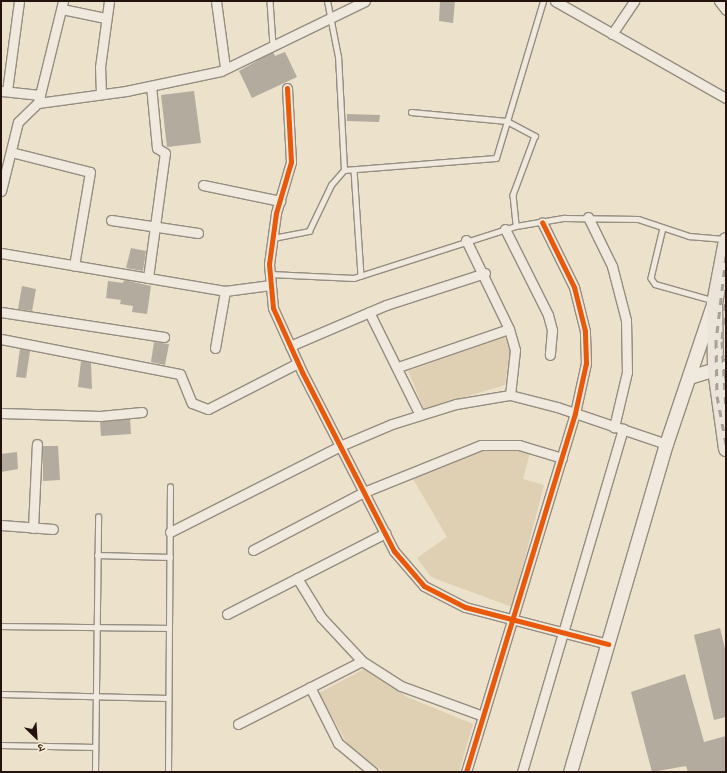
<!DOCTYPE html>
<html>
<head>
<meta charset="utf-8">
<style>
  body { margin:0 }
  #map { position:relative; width:727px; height:773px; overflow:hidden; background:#ece1cb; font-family:"Libre Caslon Text","Noto Serif Devanagari",serif }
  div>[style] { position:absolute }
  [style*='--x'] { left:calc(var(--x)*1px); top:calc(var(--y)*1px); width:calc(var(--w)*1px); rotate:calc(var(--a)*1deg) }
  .green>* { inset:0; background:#dfcfb3 }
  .building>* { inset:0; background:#b3ab9d }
  .roads { filter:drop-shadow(1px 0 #958d80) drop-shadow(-1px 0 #958d80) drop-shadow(0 1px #958d80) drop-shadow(0 -1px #958d80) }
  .service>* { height:4.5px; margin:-2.25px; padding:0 2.25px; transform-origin:2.25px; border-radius:2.25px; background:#efe9de }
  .minor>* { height:9px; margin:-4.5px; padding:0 4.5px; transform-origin:4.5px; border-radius:4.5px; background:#efe9de }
  .secondary>* { height:13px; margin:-6.5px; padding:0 6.5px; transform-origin:6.5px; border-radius:6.5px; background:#efe9de }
  .primary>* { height:15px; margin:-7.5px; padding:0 7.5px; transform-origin:7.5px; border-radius:7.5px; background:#ebe4d9 }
  .rail>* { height:3px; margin-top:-1.5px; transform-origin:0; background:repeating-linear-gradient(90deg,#a7a098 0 7px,transparent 0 14px) }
  .cycleway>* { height:5px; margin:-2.5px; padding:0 2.5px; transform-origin:2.5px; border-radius:2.5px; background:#e8590c }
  span { translate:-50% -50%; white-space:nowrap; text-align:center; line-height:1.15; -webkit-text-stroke:3.5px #fbeed5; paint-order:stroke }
  .frame { position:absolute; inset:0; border:2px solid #24130c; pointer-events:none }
  .north { position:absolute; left:16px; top:717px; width:40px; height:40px; -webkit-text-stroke:3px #fbeed5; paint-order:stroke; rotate:155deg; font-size:11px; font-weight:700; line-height:16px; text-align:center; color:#24130c }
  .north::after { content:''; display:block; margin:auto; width:14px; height:18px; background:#24130c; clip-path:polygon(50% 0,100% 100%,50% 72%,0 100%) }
</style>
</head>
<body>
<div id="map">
  <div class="green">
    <div style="clip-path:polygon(505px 337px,510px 351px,505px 385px,424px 409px,408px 371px)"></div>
    <div style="clip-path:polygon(498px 444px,530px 452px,523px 479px,544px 485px,512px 607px,431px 577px,417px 558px,447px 537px,409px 472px)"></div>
    <div style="clip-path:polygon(364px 669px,407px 697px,473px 724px,459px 772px,384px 772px,349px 747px,319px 693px)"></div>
  </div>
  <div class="building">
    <div style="clip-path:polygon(440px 1px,455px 1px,453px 23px,439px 21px)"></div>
    <div style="clip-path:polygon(273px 52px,275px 56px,285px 52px,297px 77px,252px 98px,239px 71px)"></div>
    <div style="clip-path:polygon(194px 91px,201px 143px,167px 147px,161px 95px)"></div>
    <div style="clip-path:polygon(347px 114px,380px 115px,379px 122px,347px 121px)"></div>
    <div style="clip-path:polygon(131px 248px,146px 251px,143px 271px,126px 268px)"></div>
    <div style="clip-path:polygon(124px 280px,151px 286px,147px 314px,132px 312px,133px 306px,120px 304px,121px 300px,106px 298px,108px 281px,123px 283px)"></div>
    <div style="clip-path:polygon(22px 286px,36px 289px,32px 311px,18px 309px)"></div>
    <div style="clip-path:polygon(154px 342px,169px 344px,165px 365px,151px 362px)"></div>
    <div style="clip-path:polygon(20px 349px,30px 351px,26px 378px,16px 377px)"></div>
    <div style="clip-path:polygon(81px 361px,91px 363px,92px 389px,78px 387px)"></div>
    <div style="clip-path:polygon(130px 419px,131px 434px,101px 436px,100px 422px)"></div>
    <div style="clip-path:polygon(43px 446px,58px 446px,60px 480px,43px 481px)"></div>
    <div style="clip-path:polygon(17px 452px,18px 469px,1px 472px,1px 454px)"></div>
    <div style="clip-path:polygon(720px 628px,726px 653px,726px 717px,714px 720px,694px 635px)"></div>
    <div style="clip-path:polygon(685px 674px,704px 742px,726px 736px,726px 772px,688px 772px,686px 766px,652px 772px,631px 692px)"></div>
  </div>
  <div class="roads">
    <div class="service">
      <div style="--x:270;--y:1;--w:44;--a:86.1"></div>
      <div style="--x:411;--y:112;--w:96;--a:5.4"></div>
      <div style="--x:507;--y:121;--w:32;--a:28"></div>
      <div style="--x:535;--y:136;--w:63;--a:110.4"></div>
      <div style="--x:513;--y:195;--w:31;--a:84"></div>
      <div style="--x:344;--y:170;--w:152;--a:-4.5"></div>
      <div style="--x:496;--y:158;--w:164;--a:-73.3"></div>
      <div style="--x:354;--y:170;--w:106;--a:86.2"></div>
      <div style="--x:663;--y:228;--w:51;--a:103.5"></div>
      <div style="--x:651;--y:278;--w:7;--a:56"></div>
      <div style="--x:655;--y:284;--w:59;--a:15.7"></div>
      <div style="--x:273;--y:238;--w:37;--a:-11"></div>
      <div style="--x:309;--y:231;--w:51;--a:-64.4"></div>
      <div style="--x:331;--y:185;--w:20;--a:-49"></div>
      <div style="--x:344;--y:170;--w:113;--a:-93"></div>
      <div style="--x:338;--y:57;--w:57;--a:-101.1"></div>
      <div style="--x:270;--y:274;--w:84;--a:2.7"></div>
      <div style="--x:354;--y:278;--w:170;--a:-17.8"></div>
      <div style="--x:516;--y:226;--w:49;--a:-9.5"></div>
      <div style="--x:564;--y:218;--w:74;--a:0.8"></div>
      <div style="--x:638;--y:219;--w:54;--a:18.4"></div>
      <div style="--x:689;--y:236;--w:35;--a:5"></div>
      <div style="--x:97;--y:555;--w:73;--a:1.6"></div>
      <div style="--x:1;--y:626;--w:168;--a:0.7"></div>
      <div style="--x:1;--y:694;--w:167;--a:1.4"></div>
      <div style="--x:1;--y:745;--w:94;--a:1.2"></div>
      <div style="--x:95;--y:772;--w:255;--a:-89.3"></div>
      <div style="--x:168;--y:772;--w:285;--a:-89.6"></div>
    </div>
    <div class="minor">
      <div style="--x:216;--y:1;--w:68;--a:82.3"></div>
      <div style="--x:555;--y:1;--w:197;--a:29.6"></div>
      <div style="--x:719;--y:1;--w:11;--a:52"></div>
      <div style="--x:62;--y:9;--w:44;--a:11.8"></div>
      <div style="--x:612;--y:34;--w:40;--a:-56"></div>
      <div style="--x:287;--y:88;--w:74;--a:86.9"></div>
      <div style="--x:291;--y:162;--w:53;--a:106.4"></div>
      <div style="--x:276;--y:213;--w:51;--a:97.8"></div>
      <div style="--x:269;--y:264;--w:44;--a:84.8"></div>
      <div style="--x:273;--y:308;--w:70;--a:65.6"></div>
      <div style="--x:302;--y:372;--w:201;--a:62.8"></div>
      <div style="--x:394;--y:551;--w:46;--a:49.4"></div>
      <div style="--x:424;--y:586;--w:46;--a:27.1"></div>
      <div style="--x:465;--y:607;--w:148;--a:14.5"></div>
      <div style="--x:2;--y:91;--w:38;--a:6"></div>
      <div style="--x:7;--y:91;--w:91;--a:-82.4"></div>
      <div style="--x:101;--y:94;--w:27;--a:-92"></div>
      <div style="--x:100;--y:67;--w:67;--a:-82.2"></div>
      <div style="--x:38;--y:103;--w:89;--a:-7.8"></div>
      <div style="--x:126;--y:91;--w:97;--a:-11.9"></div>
      <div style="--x:221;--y:71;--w:160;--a:-25.9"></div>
      <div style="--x:11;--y:152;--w:81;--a:14.2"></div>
      <div style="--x:90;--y:172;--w:95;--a:99.7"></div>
      <div style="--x:203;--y:185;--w:79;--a:11.7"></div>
      <div style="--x:1;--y:191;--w:71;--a:-76.2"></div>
      <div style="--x:18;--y:122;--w:28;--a:-44"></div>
      <div style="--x:38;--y:103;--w:105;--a:-76.2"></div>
      <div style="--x:588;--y:217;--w:55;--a:63.9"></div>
      <div style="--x:612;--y:266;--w:56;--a:75.5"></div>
      <div style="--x:626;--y:320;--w:52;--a:88.9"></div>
      <div style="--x:627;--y:372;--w:57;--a:103.3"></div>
      <div style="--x:111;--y:220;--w:88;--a:8.5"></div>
      <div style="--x:505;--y:229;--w:96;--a:63.4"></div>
      <div style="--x:548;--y:315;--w:16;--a:75"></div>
      <div style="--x:552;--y:330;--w:25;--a:95"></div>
      <div style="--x:466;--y:240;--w:99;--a:64.2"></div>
      <div style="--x:509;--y:329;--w:22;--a:74"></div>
      <div style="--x:515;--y:350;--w:45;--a:96.3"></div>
      <div style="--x:1;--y:253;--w:227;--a:9.6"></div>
      <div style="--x:225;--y:291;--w:46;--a:-7.4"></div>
      <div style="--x:148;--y:278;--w:126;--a:-82.3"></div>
      <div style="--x:165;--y:153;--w:9;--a:-148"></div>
      <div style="--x:157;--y:148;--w:62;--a:-95.5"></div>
      <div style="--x:1;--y:312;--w:165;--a:8.7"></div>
      <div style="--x:369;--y:312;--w:115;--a:63.7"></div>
      <div style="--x:1;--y:339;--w:182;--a:11.1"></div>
      <div style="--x:180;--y:374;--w:31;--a:68"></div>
      <div style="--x:192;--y:403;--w:17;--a:21"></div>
      <div style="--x:208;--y:409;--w:101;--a:-27.1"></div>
      <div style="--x:290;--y:346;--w:104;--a:-23.1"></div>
      <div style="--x:386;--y:305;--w:104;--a:-17.9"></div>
      <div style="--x:215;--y:348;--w:58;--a:-80"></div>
      <div style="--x:398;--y:367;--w:117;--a:-18.9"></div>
      <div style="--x:1;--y:413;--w:99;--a:1.7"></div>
      <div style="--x:100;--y:416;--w:42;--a:-5.4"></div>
      <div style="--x:1;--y:525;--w:52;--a:4.4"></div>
      <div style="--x:33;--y:528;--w:84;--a:-87.3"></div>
      <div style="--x:170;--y:532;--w:191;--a:-26.8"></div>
      <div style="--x:340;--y:446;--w:56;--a:-22.9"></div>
      <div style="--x:392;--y:424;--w:67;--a:-17.4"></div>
      <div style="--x:456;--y:404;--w:55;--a:-9.5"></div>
      <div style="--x:510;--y:395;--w:49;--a:14.3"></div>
      <div style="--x:557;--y:407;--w:115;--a:18.7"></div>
      <div style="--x:253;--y:550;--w:125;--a:-27.6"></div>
      <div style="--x:364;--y:492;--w:126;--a:-21.9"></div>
      <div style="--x:481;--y:445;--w:38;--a:0"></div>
      <div style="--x:519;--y:445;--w:45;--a:16.8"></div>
      <div style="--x:297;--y:578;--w:46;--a:58.4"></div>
      <div style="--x:321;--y:617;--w:60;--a:47"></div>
      <div style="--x:362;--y:661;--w:46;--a:32.7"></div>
      <div style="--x:401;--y:686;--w:87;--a:20.1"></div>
      <div style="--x:227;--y:614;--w:178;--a:-27.1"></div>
      <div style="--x:310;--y:687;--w:63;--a:63.4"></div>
      <div style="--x:338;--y:743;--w:45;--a:39.6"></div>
      <div style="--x:238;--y:724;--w:139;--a:-26.9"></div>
      <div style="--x:466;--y:772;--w:375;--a:-73.1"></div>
      <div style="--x:575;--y:413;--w:51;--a:-77.6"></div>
      <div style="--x:586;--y:363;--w:32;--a:-92"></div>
      <div style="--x:585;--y:331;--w:45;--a:-104"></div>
      <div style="--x:574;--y:287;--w:72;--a:-116.2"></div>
      <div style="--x:522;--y:772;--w:358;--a:-73.6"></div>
    </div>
    <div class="secondary">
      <div style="--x:689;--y:377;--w:39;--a:-17"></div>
      <div style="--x:570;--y:772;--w:342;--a:-73.7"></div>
      <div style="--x:666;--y:444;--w:145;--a:-71.4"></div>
    </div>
    <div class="primary">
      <div style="--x:726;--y:240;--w:64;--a:100.8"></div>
      <div style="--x:714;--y:303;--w:66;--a:89.1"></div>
      <div style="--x:715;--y:369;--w:80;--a:82.1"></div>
    </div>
  </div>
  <div class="rail">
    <div style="--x:726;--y:256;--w:86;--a:96.7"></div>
    <div style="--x:716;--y:341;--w:55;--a:89"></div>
    <div style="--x:717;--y:396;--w:49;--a:79.4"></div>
    <div style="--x:726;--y:290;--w:51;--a:94.5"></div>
    <div style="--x:722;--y:341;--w:70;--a:86.7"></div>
  </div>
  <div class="cycleway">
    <div style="--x:287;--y:88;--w:74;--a:86.9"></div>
    <div style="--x:291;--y:162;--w:53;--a:106.4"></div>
    <div style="--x:276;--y:213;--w:51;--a:97.8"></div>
    <div style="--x:269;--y:264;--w:44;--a:84.8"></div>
    <div style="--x:273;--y:308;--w:70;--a:65.6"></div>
    <div style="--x:302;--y:372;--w:201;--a:62.8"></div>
    <div style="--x:394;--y:551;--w:46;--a:49.4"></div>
    <div style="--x:424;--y:586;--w:46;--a:27.1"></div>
    <div style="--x:465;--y:607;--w:148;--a:14.5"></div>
    <div style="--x:466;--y:772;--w:375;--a:-73.1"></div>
    <div style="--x:575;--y:413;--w:51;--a:-77.6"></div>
    <div style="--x:586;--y:363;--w:32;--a:-92"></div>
    <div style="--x:585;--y:331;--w:45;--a:-104"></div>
    <div style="--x:574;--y:287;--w:72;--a:-116.2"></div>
  </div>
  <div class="frame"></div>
  <div class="north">उ</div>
</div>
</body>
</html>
